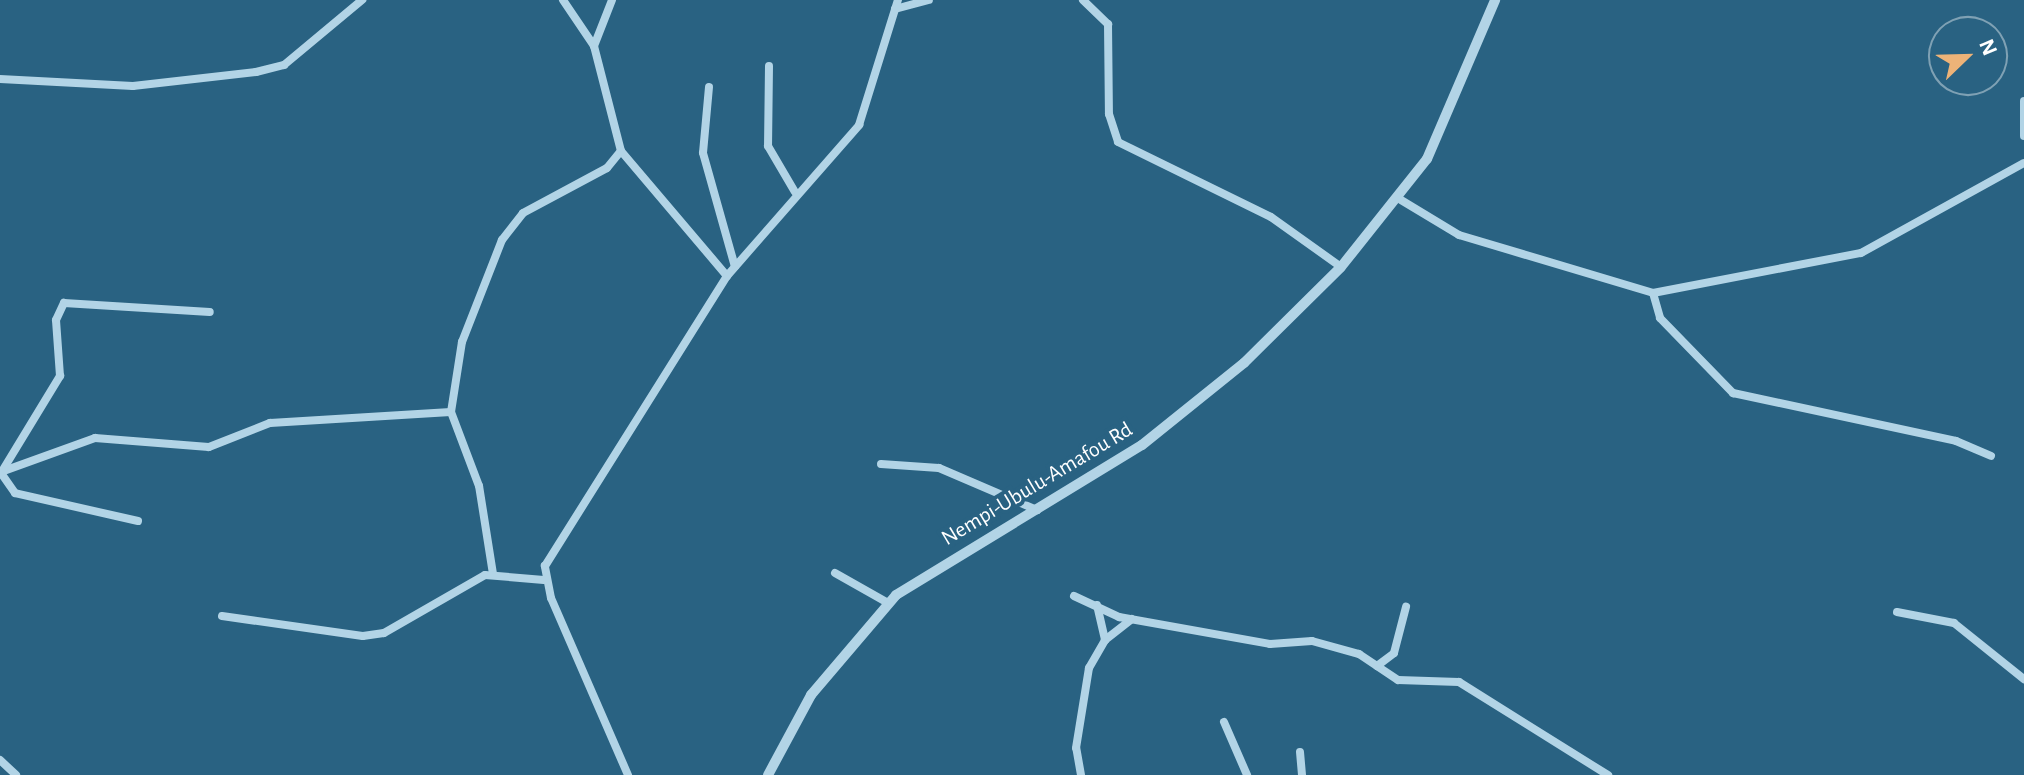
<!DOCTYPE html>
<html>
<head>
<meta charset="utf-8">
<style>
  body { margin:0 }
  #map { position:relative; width:2024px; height:775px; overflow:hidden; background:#296282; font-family:"Alegreya Sans",sans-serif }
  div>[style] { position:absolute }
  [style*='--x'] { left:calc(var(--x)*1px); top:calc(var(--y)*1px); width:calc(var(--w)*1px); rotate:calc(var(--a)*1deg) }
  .minor>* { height:8px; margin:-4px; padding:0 4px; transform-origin:4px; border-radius:4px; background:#b2d4e6 }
  .tertiary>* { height:10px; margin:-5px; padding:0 5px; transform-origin:5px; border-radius:5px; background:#b2d4e6 }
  span { translate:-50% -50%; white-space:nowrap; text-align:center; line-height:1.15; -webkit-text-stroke:8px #296282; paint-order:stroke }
  .street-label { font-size:22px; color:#fff }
  .north { position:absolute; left:1928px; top:16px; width:80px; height:80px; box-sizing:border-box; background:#296282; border:2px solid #7fa1b4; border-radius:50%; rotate:67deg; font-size:22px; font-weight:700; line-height:32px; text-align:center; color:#fff }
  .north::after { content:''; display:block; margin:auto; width:28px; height:36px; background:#edb378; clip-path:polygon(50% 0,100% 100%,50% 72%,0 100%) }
</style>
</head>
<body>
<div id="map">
  <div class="minor">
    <div style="--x:563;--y:0;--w:55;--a:56"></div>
    <div style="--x:594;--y:46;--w:108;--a:75.6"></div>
    <div style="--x:621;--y:151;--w:164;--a:49.7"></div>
    <div style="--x:1083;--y:0;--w:35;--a:44"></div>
    <div style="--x:1108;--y:24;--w:90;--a:89.4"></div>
    <div style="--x:1109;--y:114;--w:29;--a:72"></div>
    <div style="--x:1118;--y:142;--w:170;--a:26.1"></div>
    <div style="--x:1271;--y:217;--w:86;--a:35.5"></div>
    <div style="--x:895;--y:9;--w:35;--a:-15"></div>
    <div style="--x:594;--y:46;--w:49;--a:-68.6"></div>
    <div style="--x:769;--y:66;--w:80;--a:90.7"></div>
    <div style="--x:768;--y:146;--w:53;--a:59.6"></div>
    <div style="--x:0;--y:79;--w:133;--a:3"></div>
    <div style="--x:133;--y:86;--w:124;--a:-6.5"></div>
    <div style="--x:256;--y:72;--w:29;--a:-14"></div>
    <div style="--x:284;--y:65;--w:102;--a:-39.8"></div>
    <div style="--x:709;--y:87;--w:66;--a:95.2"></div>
    <div style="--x:703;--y:153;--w:118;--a:74.3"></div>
    <div style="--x:2024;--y:101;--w:35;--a:90"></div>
    <div style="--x:1401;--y:200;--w:68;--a:31.1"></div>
    <div style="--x:1459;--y:235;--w:202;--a:16.6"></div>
    <div style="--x:1653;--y:293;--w:212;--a:-10.9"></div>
    <div style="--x:1861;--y:253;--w:186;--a:-28.9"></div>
    <div style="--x:1653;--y:293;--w:26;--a:74"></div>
    <div style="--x:1660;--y:318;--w:105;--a:45.8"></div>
    <div style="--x:1733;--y:393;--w:228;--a:12.1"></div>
    <div style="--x:1956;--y:441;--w:38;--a:23"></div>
    <div style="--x:881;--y:464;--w:58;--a:3.9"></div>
    <div style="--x:939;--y:468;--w:107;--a:23.2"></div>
    <div style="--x:1;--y:472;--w:100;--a:-19.9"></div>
    <div style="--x:95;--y:438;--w:114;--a:4.5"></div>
    <div style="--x:209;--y:447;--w:66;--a:-21.5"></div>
    <div style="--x:270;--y:423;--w:181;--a:-3.5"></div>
    <div style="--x:138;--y:521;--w:126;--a:-167.2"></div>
    <div style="--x:15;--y:493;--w:24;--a:-125"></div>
    <div style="--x:1;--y:473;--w:114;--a:-58.7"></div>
    <div style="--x:60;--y:376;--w:56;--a:-94.1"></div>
    <div style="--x:56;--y:320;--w:19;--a:-65"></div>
    <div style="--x:64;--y:303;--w:146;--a:3.5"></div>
    <div style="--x:835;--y:573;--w:61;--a:29.5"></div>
    <div style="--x:493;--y:574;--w:89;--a:-99"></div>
    <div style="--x:479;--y:486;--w:79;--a:-110.7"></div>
    <div style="--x:451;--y:412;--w:71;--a:-81.1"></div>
    <div style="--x:462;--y:342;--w:110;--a:-68.6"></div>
    <div style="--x:502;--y:240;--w:34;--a:-52"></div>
    <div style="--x:523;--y:213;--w:95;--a:-28.2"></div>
    <div style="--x:607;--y:168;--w:22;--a:-51"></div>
    <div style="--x:1074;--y:596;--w:50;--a:25"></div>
    <div style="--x:1119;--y:617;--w:153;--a:10.1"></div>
    <div style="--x:1270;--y:644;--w:42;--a:-4.1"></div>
    <div style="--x:1312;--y:641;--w:49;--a:15.5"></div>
    <div style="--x:1359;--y:654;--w:47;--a:33.7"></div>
    <div style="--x:1398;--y:680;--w:61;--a:1.9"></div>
    <div style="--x:1459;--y:682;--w:176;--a:32"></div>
    <div style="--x:1097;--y:605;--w:36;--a:77"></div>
    <div style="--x:1897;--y:612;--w:58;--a:10.9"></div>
    <div style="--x:1954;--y:623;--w:90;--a:38.7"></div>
    <div style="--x:222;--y:616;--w:142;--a:8.1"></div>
    <div style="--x:363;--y:636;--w:21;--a:-8"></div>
    <div style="--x:384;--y:633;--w:116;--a:-29.9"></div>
    <div style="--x:485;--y:575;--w:59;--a:4.8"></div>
    <div style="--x:1377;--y:666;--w:21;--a:-37"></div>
    <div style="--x:1394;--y:653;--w:48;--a:-75.4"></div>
    <div style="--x:1224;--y:722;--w:58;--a:66.5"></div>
    <div style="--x:1300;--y:752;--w:23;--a:85"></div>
    <div style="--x:0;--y:760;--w:22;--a:43"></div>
    <div style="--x:628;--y:775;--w:193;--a:-113.5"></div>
    <div style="--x:551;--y:598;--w:33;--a:-101"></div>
    <div style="--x:545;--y:566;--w:342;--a:-57.9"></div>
    <div style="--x:727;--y:276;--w:201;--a:-48.8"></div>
    <div style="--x:859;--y:125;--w:131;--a:-72.7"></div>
    <div style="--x:1081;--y:775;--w:27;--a:-100"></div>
    <div style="--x:1076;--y:748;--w:81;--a:-80.8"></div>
    <div style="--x:1089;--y:668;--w:32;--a:-60"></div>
    <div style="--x:1105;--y:640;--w:34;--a:-38"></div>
  </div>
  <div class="tertiary">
    <div style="--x:768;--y:775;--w:91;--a:-61.7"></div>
    <div style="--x:811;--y:695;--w:131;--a:-49.6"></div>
    <div style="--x:896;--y:595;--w:288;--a:-31.4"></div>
    <div style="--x:1142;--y:445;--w:131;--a:-38.8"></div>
    <div style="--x:1244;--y:363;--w:136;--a:-44.7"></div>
    <div style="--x:1341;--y:267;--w:138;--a:-51.5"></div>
    <div style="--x:1427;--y:159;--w:173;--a:-66.8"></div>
  </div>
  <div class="street-label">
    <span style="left:1037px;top:484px;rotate:-31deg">Nempi-Ubulu-Amafou Rd</span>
  </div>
  <div class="north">N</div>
</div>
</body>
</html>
